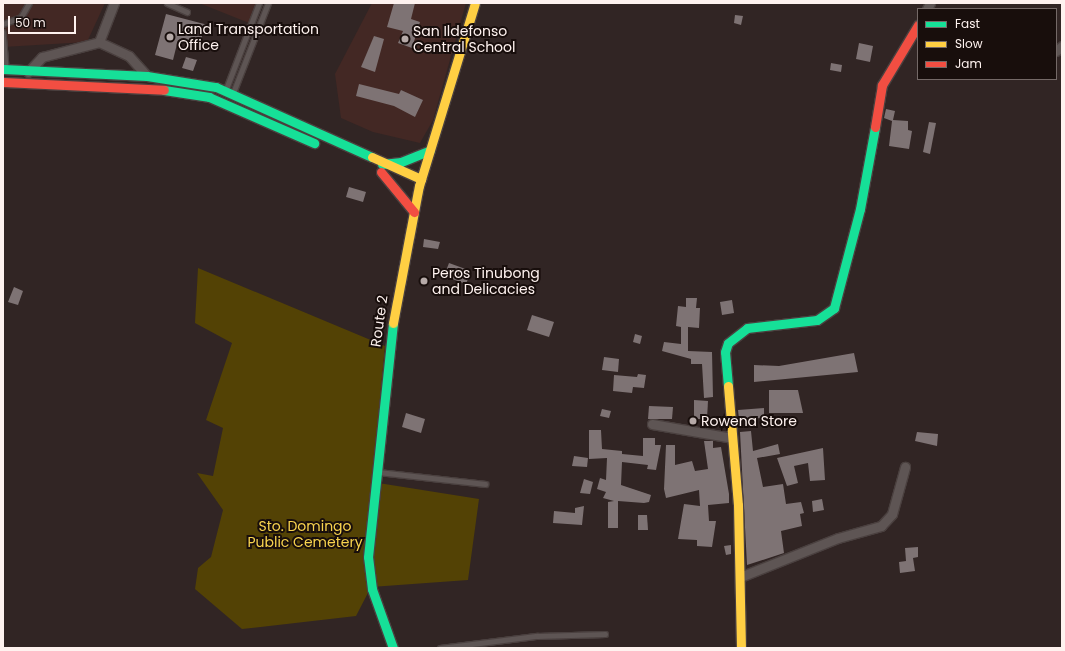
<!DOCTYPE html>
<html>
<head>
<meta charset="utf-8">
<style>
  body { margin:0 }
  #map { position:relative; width:1065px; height:651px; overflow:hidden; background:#312524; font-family:Poppins,sans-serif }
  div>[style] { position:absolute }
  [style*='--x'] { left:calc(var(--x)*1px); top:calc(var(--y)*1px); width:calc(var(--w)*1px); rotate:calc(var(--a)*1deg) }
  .built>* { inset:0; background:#432824 }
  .green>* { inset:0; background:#534205 }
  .building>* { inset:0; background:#7e7374 }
  .roads { filter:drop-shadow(1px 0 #4a403f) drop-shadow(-1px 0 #4a403f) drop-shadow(0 1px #4a403f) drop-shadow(0 -1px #4a403f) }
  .lane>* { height:4.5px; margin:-2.25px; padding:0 2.25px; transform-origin:2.25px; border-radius:2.25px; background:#5e5554 }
  .street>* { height:9px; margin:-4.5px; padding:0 4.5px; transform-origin:4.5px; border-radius:4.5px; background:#5e5554 }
  .fast>* { height:9px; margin:-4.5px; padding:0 4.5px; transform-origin:4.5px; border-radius:4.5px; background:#16e098 }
  .slow>* { height:9px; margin:-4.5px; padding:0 4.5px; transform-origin:4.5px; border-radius:4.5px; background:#ffcf43 }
  .jam>* { height:9px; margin:-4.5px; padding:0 4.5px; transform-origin:4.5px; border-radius:4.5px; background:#f24e42 }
  .dots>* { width:11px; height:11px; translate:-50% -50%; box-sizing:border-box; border:2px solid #180e0c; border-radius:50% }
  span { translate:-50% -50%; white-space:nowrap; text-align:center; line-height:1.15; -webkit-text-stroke:4px #180e0c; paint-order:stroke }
  .poi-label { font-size:14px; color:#fef2ef }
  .left { translate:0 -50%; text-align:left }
  .street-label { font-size:14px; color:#fef2ef }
  .park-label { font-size:14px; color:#f8d34e }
  .frame { position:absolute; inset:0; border:4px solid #fef2ef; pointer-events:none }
  .legend { position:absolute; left:917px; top:8px; width:140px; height:72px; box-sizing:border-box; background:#180e0c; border:1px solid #746967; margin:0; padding:5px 7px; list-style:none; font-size:12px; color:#fef2ef }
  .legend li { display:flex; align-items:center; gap:8px; height:20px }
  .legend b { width:20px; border:1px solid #746967 }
  .scale { position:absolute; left:8px; top:16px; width:68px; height:18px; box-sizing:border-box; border:2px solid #fef2ef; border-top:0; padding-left:5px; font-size:12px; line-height:14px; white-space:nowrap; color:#fef2ef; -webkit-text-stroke:3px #180e0c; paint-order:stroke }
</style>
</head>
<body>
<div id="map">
  <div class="built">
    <div style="clip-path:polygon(3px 3px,105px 3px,87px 42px,3px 47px)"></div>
    <div style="clip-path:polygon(199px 3px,256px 3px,249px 23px)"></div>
    <div style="clip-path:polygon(372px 3px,466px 3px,433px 120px,420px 143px,373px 132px,341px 118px,335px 74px)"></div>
  </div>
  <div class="green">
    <div style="clip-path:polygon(198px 268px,385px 346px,372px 482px,479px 499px,468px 580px,371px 587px,356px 616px,242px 629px,195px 589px,198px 568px,211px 557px,223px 510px,197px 473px,213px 476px,223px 428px,206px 420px,232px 343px,195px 323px)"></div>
  </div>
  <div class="building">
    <div style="clip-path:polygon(394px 3px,415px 3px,411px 19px,420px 22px,412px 48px,398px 43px,403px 31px,387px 27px)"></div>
    <div style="clip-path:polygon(166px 14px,208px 25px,197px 46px,178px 40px,173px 60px,155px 55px)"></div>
    <div style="clip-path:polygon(735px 15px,743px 16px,741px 25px,734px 23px)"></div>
    <div style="clip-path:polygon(374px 36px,384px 39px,375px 72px,361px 67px)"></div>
    <div style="clip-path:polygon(859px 43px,873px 46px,870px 62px,856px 59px)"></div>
    <div style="clip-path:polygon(186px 57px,197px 60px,193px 71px,182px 68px)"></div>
    <div style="clip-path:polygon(831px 63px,842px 65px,841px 72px,830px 70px)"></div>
    <div style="clip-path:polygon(359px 84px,399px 94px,401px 90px,423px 100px,415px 117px,394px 106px,356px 96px)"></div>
    <div style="clip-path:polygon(886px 109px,895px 111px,893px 120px,908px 121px,908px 130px,912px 131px,909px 149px,889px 146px,892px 121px,884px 118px)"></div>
    <div style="clip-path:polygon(929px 122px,936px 123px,930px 154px,923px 152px)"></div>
    <div style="clip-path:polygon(349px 187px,366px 192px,363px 202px,346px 197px)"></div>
    <div style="clip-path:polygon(424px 239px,440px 242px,438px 249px,423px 247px)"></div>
    <div style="clip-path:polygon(449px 263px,471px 271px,466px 284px,444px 276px)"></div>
    <div style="clip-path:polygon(14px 287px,23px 291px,18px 305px,8px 302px)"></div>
    <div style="clip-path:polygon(686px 298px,697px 298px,696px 308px,700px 308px,699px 328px,688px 327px,688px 351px,712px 352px,713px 397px,704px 398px,702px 364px,691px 364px,691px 359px,662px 351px,664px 342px,681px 344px,681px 327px,676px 326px,678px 306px,686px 307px)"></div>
    <div style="clip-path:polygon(732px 300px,734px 313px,722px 315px,720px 302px)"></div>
    <div style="clip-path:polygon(532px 315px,554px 322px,549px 337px,527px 330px)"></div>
    <div style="clip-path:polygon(635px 334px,642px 336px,640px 344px,633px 342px)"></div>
    <div style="clip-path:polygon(854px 353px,858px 372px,754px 382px,754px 365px,779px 366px)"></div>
    <div style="clip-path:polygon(604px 357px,619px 359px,618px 372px,602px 370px)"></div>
    <div style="clip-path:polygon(638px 374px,646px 375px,644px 388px,633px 387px,632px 393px,613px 391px,614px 375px,637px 377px)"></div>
    <div style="clip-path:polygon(769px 390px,798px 390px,803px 413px,769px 413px)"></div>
    <div style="clip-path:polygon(694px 400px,708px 401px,707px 419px,694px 419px)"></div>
    <div style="clip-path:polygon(649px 406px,673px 407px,672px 419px,648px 419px)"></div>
    <div style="clip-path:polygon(764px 408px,764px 418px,739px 419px,738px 410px)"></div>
    <div style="clip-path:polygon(602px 409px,611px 411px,609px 418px,600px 416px)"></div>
    <div style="clip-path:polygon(406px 413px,425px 419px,421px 433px,402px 427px)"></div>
    <div style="clip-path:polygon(589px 430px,601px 430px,602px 449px,622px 451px,622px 454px,643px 456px,643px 438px,655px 438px,655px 445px,661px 445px,656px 470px,647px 469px,648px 465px,622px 462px,621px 485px,651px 495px,649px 502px,644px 503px,618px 501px,618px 528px,608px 528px,608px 502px,614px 501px,603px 498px,606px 492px,597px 489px,600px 478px,606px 480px,607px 458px,589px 459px)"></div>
    <div style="clip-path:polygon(751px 431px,753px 451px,778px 444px,780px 454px,757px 458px,763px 487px,783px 484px,786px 504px,801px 502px,804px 513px,800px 514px,802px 526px,781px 531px,784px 553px,747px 565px,740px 432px)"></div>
    <div style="clip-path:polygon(917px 432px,938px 434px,937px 446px,915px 441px)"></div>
    <div style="clip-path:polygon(704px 441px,713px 441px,713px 448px,721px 447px,729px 494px,729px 503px,708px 505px,709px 521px,716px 521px,712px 547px,697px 546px,697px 540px,678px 539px,684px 504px,700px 506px,699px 490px,666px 498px,664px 489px,666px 445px,675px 445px,675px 465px,692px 461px,695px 471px,708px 469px)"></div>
    <div style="clip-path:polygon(823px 448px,825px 480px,810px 481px,808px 463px,794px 466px,798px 483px,787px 486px,777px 458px)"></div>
    <div style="clip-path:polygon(574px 456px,588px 458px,587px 467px,572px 466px)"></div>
    <div style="clip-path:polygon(584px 479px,593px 482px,590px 494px,580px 493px)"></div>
    <div style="clip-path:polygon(822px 499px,824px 510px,813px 512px,812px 501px)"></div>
    <div style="clip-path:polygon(584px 506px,582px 525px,553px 523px,554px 511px,575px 513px,575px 508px)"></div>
    <div style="clip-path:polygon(638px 515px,647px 515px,648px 530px,638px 530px)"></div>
    <div style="clip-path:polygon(731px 545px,731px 554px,726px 555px,724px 546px)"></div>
    <div style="clip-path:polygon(918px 547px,918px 557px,913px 558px,915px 571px,900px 573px,899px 562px,906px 561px,905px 548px)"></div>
  </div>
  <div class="roads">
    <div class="lane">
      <div style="--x:167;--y:3;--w:22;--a:24"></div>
      <div style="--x:3;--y:24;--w:19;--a:-21"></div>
      <div style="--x:21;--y:17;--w:16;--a:-60"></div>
      <div style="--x:3;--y:32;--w:35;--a:85"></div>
      <div style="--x:226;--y:89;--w:92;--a:-69"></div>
      <div style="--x:233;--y:93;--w:97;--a:-68.7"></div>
      <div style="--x:378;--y:472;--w:108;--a:6.4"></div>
      <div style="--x:440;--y:648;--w:98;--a:-7.1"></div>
      <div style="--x:537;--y:636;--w:68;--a:-1.7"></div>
    </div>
    <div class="street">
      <div style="--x:927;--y:9;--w:7;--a:-63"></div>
      <div style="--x:99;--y:42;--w:42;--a:-69"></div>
      <div style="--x:1056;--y:51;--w:8;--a:-40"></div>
      <div style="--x:28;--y:72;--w:21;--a:-47"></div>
      <div style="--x:42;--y:57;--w:59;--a:-14.7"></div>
      <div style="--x:99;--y:42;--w:33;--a:25"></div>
      <div style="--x:129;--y:56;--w:27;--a:48"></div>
      <div style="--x:652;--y:424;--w:81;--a:9.9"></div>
      <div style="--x:740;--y:577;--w:105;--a:-21.7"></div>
      <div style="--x:838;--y:538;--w:45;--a:-15.6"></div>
      <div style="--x:881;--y:526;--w:16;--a:-47"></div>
      <div style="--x:892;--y:514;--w:49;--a:-74.5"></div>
    </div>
    <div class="fast">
      <div style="--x:3;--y:69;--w:144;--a:2.8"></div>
      <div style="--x:147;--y:76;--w:70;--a:9.1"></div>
      <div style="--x:216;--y:87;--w:171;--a:24.2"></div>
      <div style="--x:164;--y:90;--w:46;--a:8.8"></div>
      <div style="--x:209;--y:97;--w:115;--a:23.7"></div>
      <div style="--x:382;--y:164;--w:19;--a:-6"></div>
      <div style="--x:401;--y:162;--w:31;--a:-22"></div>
      <div style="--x:728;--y:386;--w:34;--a:-95"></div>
      <div style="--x:725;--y:352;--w:9;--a:-72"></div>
      <div style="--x:728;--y:343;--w:24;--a:-38"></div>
      <div style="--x:747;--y:328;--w:70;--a:-6.5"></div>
      <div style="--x:817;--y:320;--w:21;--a:-35"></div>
      <div style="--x:834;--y:308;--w:102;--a:-75.3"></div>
      <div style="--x:860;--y:209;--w:83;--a:-79.6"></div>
      <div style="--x:393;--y:648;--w:63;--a:-109.6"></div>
      <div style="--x:372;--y:589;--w:32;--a:-97"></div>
      <div style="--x:368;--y:557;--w:235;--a:-83.9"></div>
    </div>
    <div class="slow">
      <div style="--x:372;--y:157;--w:54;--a:24.2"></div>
      <div style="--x:393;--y:323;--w:139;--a:-79.3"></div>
      <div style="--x:419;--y:186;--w:191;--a:-73"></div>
      <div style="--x:728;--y:386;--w:119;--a:85.2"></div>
      <div style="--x:738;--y:505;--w:143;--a:88.8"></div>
    </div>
    <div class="jam">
      <div style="--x:3;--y:82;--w:161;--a:2.8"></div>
      <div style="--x:875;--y:127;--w:43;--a:-80.5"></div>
      <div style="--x:882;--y:85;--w:70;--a:-59"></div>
      <div style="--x:381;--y:172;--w:52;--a:50.5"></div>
    </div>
  </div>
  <div class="dots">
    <div style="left:170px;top:37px;background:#b6aaa8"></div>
    <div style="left:405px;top:39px;background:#b6aaa8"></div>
    <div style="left:424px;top:281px;background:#b6aaa8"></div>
    <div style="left:693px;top:421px;background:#b6aaa8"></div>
  </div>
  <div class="poi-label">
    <span class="left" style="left:178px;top:37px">Land Transportation<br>Office</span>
    <span class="left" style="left:413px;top:39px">San Ildefonso<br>Central School</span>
    <span class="left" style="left:432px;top:281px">Peros Tinubong<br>and Delicacies</span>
    <span class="left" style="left:701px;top:421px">Rowena Store</span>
  </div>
  <div class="street-label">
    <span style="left:379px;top:321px;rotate:-82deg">Route 2</span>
  </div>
  <div class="park-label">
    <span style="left:305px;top:534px">Sto. Domingo<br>Public Cemetery</span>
  </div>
  <div class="frame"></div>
  <ul class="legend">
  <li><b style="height:5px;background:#16e098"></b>Fast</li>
  <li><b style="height:5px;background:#ffcf43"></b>Slow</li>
  <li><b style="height:5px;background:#f24e42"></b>Jam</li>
  </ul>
  <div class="scale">50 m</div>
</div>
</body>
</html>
